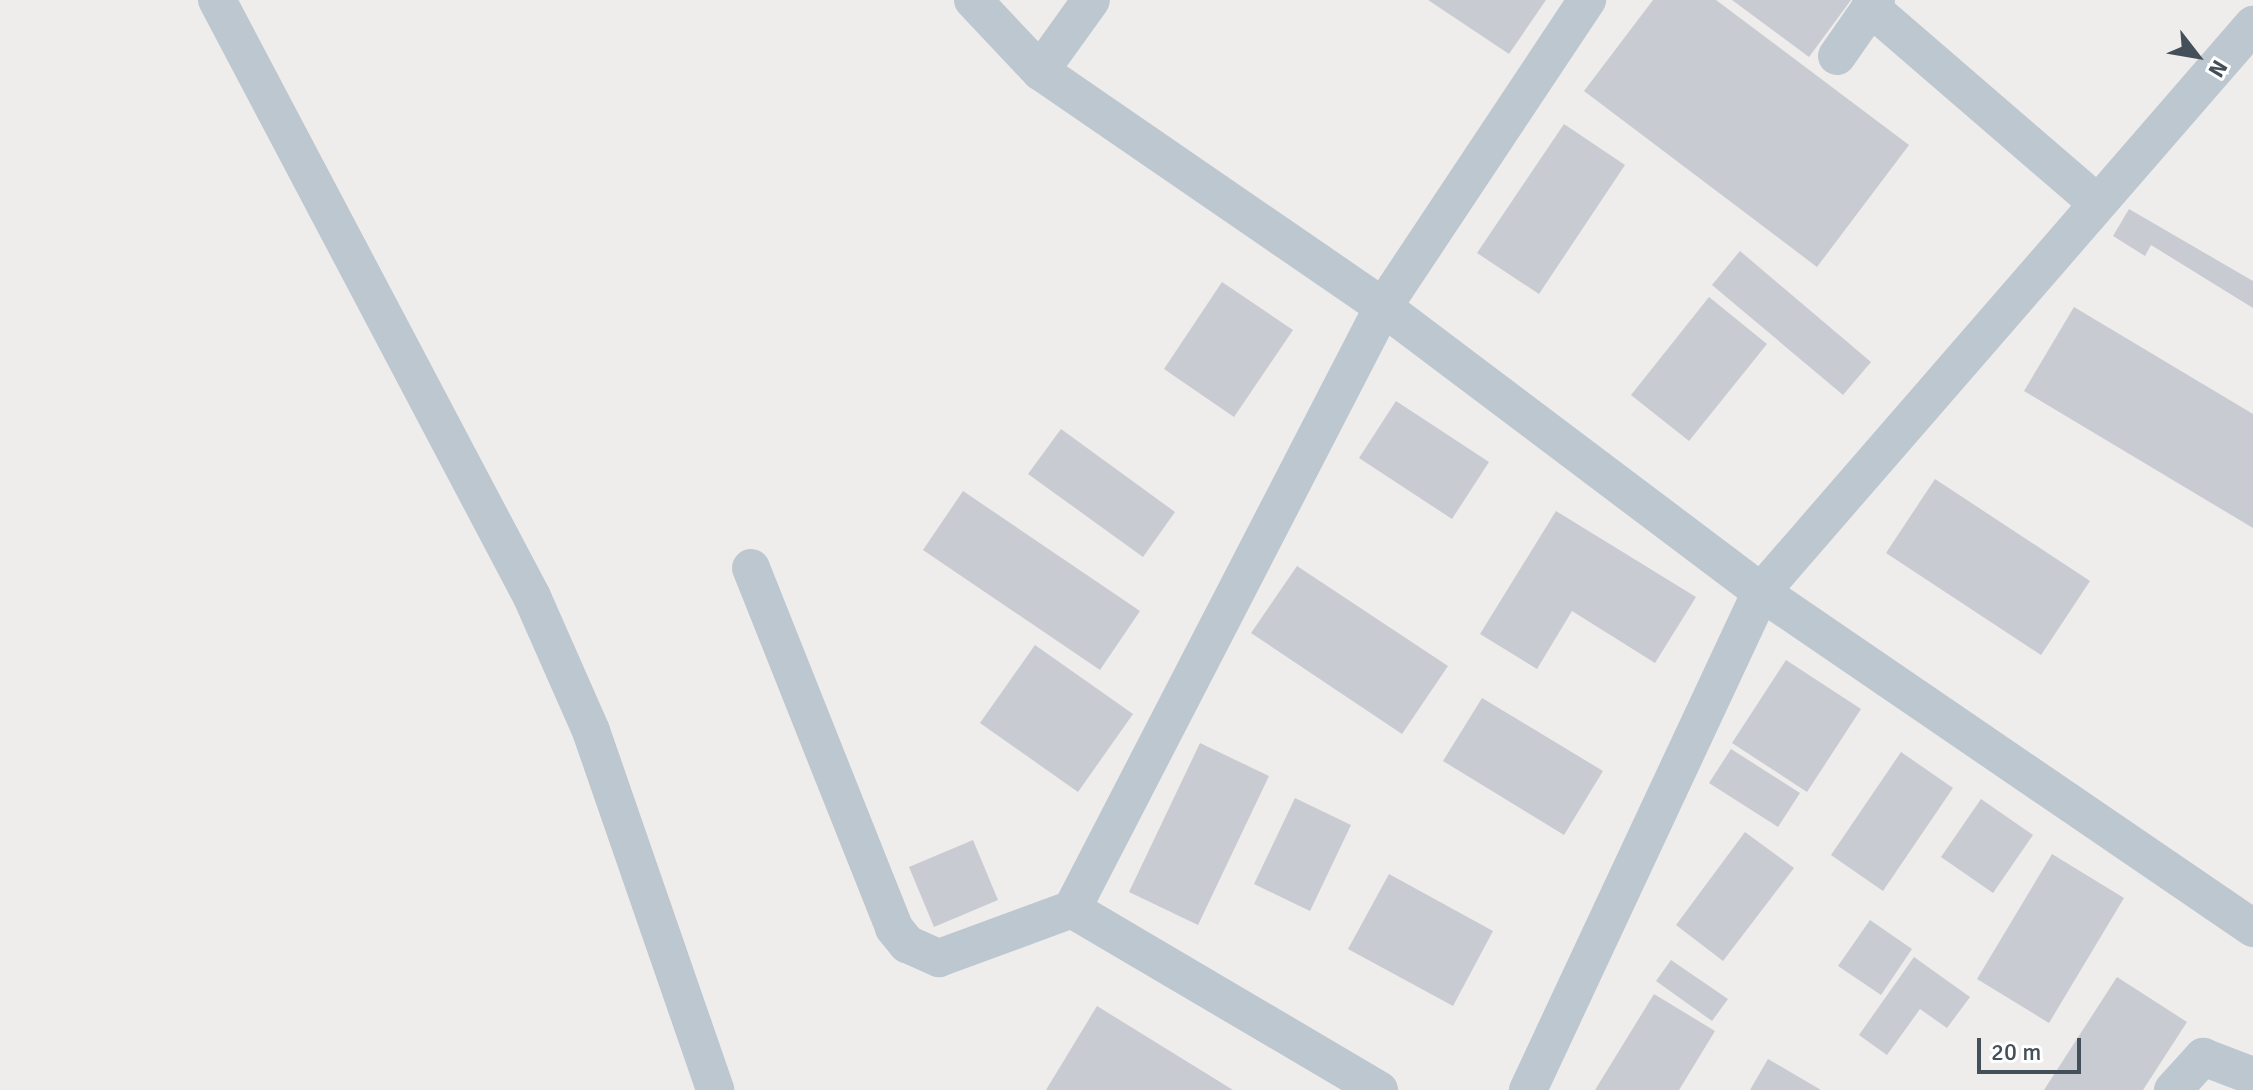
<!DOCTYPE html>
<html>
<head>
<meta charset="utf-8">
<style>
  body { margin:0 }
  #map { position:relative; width:2253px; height:1090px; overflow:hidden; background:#efecec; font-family:Signika,sans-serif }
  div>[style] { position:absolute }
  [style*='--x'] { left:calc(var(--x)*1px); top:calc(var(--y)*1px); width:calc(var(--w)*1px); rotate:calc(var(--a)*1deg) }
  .building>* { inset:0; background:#c8cbd1 }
  .minor>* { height:38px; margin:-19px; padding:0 19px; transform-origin:19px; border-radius:19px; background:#bcc7cf }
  span { translate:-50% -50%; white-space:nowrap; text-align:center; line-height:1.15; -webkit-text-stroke:6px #fff; paint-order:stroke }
  .north { position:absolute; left:2157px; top:16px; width:80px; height:80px; -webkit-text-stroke:6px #fff; paint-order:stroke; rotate:121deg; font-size:22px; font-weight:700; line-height:32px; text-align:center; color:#445059 }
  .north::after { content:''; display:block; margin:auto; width:28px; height:36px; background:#445059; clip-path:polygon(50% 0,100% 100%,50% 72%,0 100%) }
  .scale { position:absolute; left:1977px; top:1038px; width:104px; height:36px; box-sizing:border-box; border:4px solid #445059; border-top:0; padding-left:10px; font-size:24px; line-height:28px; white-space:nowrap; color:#445059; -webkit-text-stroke:6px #fff; paint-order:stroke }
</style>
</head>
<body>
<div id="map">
  <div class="building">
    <div style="clip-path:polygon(1428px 0,1546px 0,1509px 54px)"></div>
    <div style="clip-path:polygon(1653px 0,1716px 0,1909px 145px,1817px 267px,1584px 91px)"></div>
    <div style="clip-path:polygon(1732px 0,1851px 0,1809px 57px)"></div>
    <div style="clip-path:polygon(1564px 124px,1625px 165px,1539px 294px,1477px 253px)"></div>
    <div style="clip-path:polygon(2129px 209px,2253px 281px,2253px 308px,2151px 245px,2145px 256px,2113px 236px)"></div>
    <div style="clip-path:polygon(1740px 251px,1871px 362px,1843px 395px,1712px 285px)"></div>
    <div style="clip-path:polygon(1222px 282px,1293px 330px,1234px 417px,1164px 369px)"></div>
    <div style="clip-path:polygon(1709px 297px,1767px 344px,1689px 441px,1631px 395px)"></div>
    <div style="clip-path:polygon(2074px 307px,2253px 414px,2253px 528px,2024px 391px)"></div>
    <div style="clip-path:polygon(1396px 401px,1489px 462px,1452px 519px,1359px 458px)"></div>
    <div style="clip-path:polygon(1061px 429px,1175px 512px,1143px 557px,1028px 474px)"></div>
    <div style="clip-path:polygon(1935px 479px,2090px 581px,2041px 655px,1886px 553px)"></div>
    <div style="clip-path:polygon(963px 491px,1140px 611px,1100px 670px,923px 550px)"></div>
    <div style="clip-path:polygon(1556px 511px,1696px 597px,1655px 663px,1572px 611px,1537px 669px,1480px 634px)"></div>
    <div style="clip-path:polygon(1297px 566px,1448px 666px,1402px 734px,1251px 633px)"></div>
    <div style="clip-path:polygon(1035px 645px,1133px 714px,1078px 792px,980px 723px)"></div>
    <div style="clip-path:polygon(1786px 660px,1861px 709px,1807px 792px,1732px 743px)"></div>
    <div style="clip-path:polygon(1482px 698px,1603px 771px,1564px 835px,1443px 761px)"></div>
    <div style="clip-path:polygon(1200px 743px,1269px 776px,1198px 925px,1129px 892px)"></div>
    <div style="clip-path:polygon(1731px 749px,1800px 793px,1778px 827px,1709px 783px)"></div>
    <div style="clip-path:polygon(1901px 752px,1953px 788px,1883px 891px,1831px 855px)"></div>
    <div style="clip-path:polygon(1295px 798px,1351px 825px,1310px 911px,1254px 884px)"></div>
    <div style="clip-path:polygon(1981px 799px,2033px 835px,1993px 893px,1941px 857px)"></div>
    <div style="clip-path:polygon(1745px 832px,1794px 868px,1723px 961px,1676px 925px)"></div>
    <div style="clip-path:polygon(973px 840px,998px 900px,934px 927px,909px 867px)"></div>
    <div style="clip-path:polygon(2052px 854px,2124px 898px,2049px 1023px,1977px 979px)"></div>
    <div style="clip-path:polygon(1389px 874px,1493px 931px,1453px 1006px,1348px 949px)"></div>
    <div style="clip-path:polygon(1870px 920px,1912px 949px,1881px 995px,1838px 966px)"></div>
    <div style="clip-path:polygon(1914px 957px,1970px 997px,1947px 1028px,1920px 1009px,1887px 1055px,1859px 1035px)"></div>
    <div style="clip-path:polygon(1671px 960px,1728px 999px,1712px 1021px,1656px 981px)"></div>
    <div style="clip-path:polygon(2117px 977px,2187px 1022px,2143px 1090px,2044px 1090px)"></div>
    <div style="clip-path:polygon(1654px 994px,1715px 1031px,1679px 1090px,1595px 1090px)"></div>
    <div style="clip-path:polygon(1097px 1006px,1233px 1090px,1046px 1090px)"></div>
    <div style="clip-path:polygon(1768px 1059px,1821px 1090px,1750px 1090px)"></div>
  </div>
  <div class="minor">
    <div style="--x:217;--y:0;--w:675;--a:62.18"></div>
    <div style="--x:532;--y:597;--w:146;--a:66.2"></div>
    <div style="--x:591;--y:731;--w:380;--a:70.9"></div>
    <div style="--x:973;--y:0;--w:98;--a:46.7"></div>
    <div style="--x:1040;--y:71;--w:416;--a:34.5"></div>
    <div style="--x:1383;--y:307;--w:473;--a:37"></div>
    <div style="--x:1761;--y:592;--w:596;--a:34.33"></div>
    <div style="--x:1870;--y:7;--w:298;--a:40.8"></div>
    <div style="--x:1837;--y:56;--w:68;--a:-55.1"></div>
    <div style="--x:1040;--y:71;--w:87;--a:-54.3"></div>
    <div style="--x:751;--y:568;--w:387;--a:68.3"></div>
    <div style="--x:894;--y:928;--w:21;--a:51"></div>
    <div style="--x:907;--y:944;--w:35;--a:24"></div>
    <div style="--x:939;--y:958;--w:142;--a:-20.2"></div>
    <div style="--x:1379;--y:1090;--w:356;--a:-149.5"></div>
    <div style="--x:1072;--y:909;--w:678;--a:-62.68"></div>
    <div style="--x:1383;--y:307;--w:369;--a:-56.4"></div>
    <div style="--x:1528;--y:1090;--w:550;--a:-64.93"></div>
    <div style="--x:1761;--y:592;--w:751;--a:-49.05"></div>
    <div style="--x:2173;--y:1090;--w:45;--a:-47.7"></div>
    <div style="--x:2203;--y:1057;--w:53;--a:20.8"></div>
  </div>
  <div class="north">N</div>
  <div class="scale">20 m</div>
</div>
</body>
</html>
